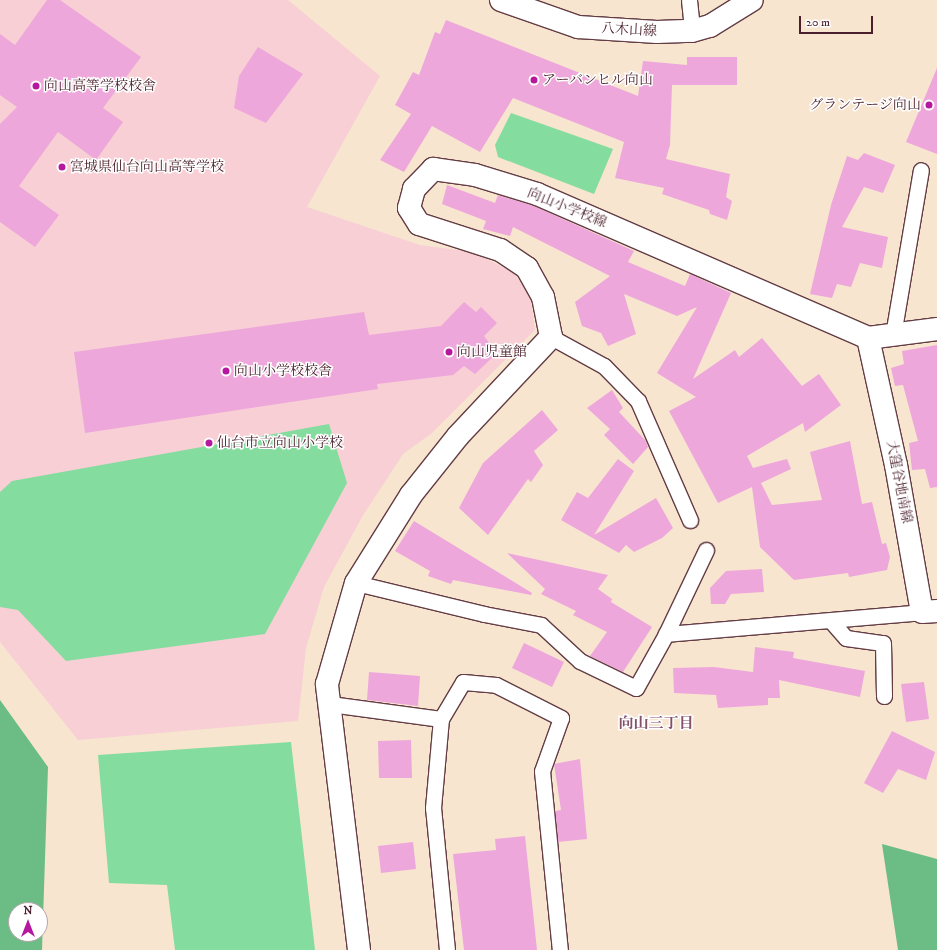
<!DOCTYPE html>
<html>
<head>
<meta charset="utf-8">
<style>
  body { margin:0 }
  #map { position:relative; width:937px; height:950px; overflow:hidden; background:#f7e5d0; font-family:"IM FELL DW Pica","Noto Serif JP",serif }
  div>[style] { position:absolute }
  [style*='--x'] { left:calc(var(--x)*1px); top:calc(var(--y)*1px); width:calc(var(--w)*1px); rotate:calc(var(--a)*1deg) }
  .built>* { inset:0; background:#f7cfd4 }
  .green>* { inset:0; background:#85dc9f }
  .forest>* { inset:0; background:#6cbc86 }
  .building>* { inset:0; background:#eea7db }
  .roads { filter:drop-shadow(1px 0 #643d44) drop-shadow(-1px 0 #643d44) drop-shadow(0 1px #643d44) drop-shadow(0 -1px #643d44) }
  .lane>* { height:15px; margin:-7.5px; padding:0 7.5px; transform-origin:7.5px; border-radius:7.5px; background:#fff }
  .street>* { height:22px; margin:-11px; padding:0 11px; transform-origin:11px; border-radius:11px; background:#fff }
  .secondary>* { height:22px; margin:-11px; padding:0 11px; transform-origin:11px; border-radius:11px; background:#fff }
  .dots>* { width:11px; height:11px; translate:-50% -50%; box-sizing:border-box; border:2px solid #fff; border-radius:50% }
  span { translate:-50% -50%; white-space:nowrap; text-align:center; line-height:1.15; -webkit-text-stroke:3px #fff; paint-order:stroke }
  .street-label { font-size:14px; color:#4a1f2b }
  .poi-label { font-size:14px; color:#4a1f2b }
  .left { translate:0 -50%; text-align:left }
  .right { translate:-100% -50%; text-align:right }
  .neighbourhood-label { font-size:15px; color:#834f69; font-weight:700 }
  .north { position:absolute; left:8px; top:902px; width:40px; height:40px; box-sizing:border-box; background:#fff; border:1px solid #b7a5aa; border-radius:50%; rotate:0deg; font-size:11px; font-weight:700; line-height:16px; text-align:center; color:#4a1f2b }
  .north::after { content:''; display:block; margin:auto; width:14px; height:18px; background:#b5179e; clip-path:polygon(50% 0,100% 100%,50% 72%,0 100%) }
  .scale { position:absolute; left:799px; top:16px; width:74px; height:18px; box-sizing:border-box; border:2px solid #4a1f2b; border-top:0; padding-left:5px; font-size:12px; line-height:14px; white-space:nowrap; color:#4a1f2b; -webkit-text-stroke:3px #fff; paint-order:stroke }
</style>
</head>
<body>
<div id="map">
  <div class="built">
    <div style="clip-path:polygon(0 0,288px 0,380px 76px,307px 207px,420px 245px,472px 252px,513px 272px,530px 295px,535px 330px,432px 433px,403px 454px,362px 517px,324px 587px,306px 648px,298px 721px,78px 740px,0 642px)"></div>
  </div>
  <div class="green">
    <div style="clip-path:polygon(511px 113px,613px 149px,594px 194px,498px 157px,495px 145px)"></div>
    <div style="clip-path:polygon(329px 424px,347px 483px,265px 634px,66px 661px,18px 610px,0 607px,0 492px,12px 481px)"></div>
    <div style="clip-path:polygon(291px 742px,315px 950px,175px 950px,167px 885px,109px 883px,98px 755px)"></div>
  </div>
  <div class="forest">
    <div style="clip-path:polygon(evenodd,0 700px,48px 767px,42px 950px,0 950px,0 700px,16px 910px,40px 910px,40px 934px,16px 934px,16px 910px)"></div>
    <div style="clip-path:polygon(882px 844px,937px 859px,937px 950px,898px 950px)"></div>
  </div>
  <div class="building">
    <div style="clip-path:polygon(47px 0,60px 0,141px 57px,103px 108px,123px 122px,96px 160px,58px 132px,19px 186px,59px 215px,35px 247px,0 222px,0 124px,17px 107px,0 95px,0 34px,15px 45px)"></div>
    <div style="clip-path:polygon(446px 20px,638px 96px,643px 61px,687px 65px,687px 57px,737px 57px,737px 85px,672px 85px,670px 145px,666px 159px,730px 174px,726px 197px,732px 201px,727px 220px,710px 214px,709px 210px,662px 194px,664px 188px,615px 178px,624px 142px,513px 98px,480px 152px,432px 126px,404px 172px,380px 160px,411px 114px,395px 105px,413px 72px,419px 75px,435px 32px,440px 34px)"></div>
    <div style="clip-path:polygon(258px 47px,303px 74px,266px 123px,234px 108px,239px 76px)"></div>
    <div style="clip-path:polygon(937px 68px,937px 154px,906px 142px)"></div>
    <div style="clip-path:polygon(864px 153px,895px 165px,883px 193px,864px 187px,842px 227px,888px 237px,882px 268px,860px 263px,851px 287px,837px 284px,832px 298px,810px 294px,831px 205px,847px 156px,858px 160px)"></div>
    <div style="clip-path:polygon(447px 185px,495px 203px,498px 195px,534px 206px,634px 251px,628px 262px,685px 286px,690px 274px,731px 293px,693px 379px,735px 350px,739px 357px,762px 338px,802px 386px,819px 374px,841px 405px,805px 432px,803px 423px,747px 456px,753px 468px,787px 459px,791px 469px,761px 483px,772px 505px,822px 500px,810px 452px,850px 441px,862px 504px,872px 502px,882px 544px,886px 543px,890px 557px,887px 570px,849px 577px,848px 573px,794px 580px,760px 547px,752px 487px,718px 503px,669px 411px,696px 397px,657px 373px,697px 307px,677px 316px,624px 294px,636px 334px,608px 346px,601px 333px,582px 326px,575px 302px,610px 276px,513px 227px,510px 236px,483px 229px,486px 221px,442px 204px)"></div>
    <div style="clip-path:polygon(464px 302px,476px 312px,481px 307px,497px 323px,484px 336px,497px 353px,475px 374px,464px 366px,453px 375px,377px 384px,378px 389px,85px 433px,74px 352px,364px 312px,369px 335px,441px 326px)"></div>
    <div style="clip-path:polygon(937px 345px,937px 487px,930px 488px,925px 469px,912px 470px,909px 443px,918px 441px,903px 385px,895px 386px,891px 368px,904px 364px,902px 351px)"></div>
    <div style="clip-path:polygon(612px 390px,623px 408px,619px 412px,646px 441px,648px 447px,633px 464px,604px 435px,610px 429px,587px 408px)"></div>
    <div style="clip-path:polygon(542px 410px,558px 430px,534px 451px,543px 465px,531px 482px,528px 479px,488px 535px,459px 508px,483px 463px)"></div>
    <div style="clip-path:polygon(618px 459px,634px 471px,594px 535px,656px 498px,673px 528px,662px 538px,634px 552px,626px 545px,619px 553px,561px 520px,577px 492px,588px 498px)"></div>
    <div style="clip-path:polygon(414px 521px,532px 593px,531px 595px,453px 580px,451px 584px,428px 576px,430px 571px,395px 551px)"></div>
    <div style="clip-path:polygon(507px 553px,608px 575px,598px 589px,612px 599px,611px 602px,652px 627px,623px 672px,590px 656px,607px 632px,573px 615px,576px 611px,541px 594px,545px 589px)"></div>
    <div style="clip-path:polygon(762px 569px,764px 592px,731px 594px,725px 604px,711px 604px,710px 588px,726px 571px)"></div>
    <div style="clip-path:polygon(524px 643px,564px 662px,552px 687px,512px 668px)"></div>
    <div style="clip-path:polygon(755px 647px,794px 652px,793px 658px,865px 671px,860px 697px,779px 680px,780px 698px,768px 698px,768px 705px,718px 708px,716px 695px,674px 693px,673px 668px,714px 667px,753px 672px)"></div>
    <div style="clip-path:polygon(369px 672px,420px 676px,418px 706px,367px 700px)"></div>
    <div style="clip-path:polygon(924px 682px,929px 719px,906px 722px,901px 684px)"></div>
    <div style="clip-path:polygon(892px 731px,935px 752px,926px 780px,898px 769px,883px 793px,864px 783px)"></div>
    <div style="clip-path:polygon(411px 740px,412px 778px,379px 778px,378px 741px)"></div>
    <div style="clip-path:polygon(580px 759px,587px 839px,558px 842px,555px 811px,561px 810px,554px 764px)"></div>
    <div style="clip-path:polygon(525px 836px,537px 950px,464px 950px,453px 854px,496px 850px,495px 839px)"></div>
    <div style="clip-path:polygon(413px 842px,416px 869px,381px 873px,378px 846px)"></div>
  </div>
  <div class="roads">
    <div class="lane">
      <div style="--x:689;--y:0;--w:31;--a:84"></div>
      <div style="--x:893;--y:335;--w:167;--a:-80.4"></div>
      <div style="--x:551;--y:337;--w:60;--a:28.7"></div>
      <div style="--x:604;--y:366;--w:49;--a:45.8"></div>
      <div style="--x:638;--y:401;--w:130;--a:66.4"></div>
      <div style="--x:356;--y:583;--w:132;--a:13.6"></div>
      <div style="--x:484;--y:614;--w:58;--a:10.9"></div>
      <div style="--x:541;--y:625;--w:53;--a:42.7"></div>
      <div style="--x:580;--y:661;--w:62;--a:25.7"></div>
      <div style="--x:636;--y:688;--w:62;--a:-60.9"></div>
      <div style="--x:666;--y:634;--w:93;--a:-64.5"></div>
      <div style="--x:832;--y:622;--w:21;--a:49"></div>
      <div style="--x:846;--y:638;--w:37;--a:8"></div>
      <div style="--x:883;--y:643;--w:53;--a:88.9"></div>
      <div style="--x:666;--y:634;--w:257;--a:-4.9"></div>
      <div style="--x:330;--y:704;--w:112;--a:7.7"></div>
      <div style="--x:447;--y:950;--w:143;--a:-95.6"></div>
      <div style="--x:433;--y:808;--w:89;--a:-84.9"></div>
      <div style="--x:441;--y:719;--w:43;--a:-59.3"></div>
      <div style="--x:463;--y:682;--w:33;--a:5"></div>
      <div style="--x:496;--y:685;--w:73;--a:26.9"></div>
      <div style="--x:561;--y:718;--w:56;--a:109.7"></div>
      <div style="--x:542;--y:771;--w:180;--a:84.3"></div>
    </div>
    <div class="street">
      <div style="--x:868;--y:338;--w:130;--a:77.6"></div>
      <div style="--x:896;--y:465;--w:149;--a:80"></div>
      <div style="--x:922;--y:612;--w:15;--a:-4"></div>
      <div style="--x:359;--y:950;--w:268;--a:-96.9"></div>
      <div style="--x:327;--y:684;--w:105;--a:-74"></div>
      <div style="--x:356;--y:583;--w:104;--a:-58"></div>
      <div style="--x:411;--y:495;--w:75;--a:-51.5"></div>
      <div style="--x:458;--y:436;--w:136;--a:-46.8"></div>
      <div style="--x:551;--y:337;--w:41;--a:-101.3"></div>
      <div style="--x:543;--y:297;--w:33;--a:-119"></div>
      <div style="--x:527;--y:268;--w:32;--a:-146"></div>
      <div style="--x:500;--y:250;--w:85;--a:-162.2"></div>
      <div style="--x:419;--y:224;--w:19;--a:-122"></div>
      <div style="--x:409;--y:208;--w:20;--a:-75"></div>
      <div style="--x:414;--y:189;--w:28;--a:-46"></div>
      <div style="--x:433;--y:169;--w:42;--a:8.1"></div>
      <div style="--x:475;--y:175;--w:65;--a:17"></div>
      <div style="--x:537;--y:194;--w:361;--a:23.5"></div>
      <div style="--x:868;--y:338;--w:70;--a:-7.4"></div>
    </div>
    <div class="secondary">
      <div style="--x:501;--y:0;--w:82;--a:19.3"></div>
      <div style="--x:578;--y:27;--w:79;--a:3.6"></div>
      <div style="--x:657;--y:32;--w:35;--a:-2"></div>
      <div style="--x:692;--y:31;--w:19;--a:-16"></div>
      <div style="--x:710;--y:26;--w:49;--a:-31.8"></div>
    </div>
  </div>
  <div class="dots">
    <div style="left:534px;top:80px;background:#b5179e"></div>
    <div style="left:36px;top:86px;background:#b5179e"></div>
    <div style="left:929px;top:105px;background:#b5179e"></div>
    <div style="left:62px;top:167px;background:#b5179e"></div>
    <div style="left:449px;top:352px;background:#b5179e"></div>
    <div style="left:226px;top:371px;background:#b5179e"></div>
    <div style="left:209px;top:443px;background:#b5179e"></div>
  </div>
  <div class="street-label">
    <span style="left:629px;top:30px;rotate:3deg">八木山線</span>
    <span style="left:567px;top:208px;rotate:22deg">向山小学校線</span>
    <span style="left:899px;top:482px;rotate:79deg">大窪谷地南線</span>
  </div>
  <div class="poi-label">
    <span class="left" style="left:542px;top:80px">アーバンヒル向山</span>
    <span class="left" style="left:44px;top:86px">向山高等学校校舎</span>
    <span class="right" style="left:921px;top:105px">グランテージ向山</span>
    <span class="left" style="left:70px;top:167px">宮城県仙台向山高等学校</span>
    <span class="left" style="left:457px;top:352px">向山児童館</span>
    <span class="left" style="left:234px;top:371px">向山小学校校舎</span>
    <span class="left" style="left:217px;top:443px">仙台市立向山小学校</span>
  </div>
  <div class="neighbourhood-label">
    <span style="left:656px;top:724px">向山三丁目</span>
  </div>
  <div class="north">N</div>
  <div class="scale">20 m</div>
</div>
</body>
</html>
